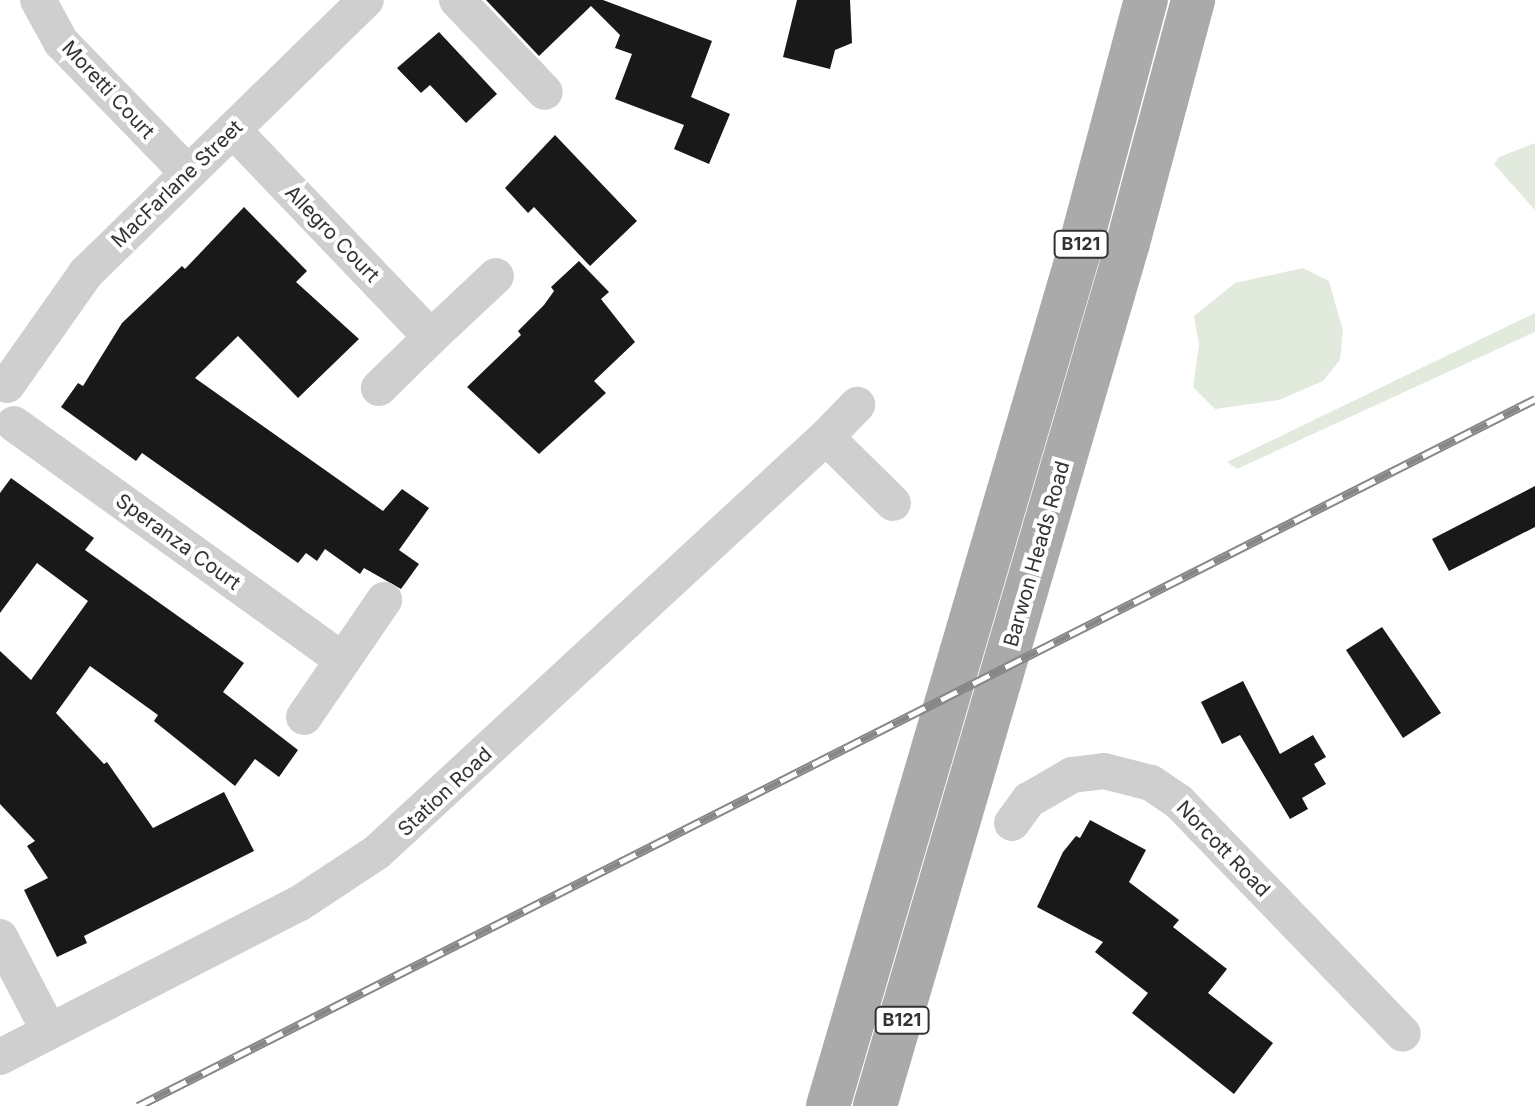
<!DOCTYPE html>
<html>
<head>
<meta charset="utf-8">
<style>
  body { margin:0 }
  #map { position:relative; width:1535px; height:1106px; overflow:hidden; background:#fff; font-family:Inter,sans-serif }
  div>[style] { position:absolute }
  [style*='--x'] { left:calc(var(--x)*1px); top:calc(var(--y)*1px); width:calc(var(--w)*1px); rotate:calc(var(--a)*1deg) }
  .green>* { inset:0; background:#e2eade }
  .building>* { inset:0; background:#191919 }
  .minor>* { height:36px; margin:-18px; padding:0 18px; transform-origin:18px; border-radius:18px; background:#cfcfcf }
  .major>* { height:44px; margin:-22px; padding:0 22px; transform-origin:22px; border-radius:22px; background:#aaa }
  .rail>* { height:9px; margin-top:-4.5px; transform-origin:0; background:repeating-linear-gradient(90deg,#fff 0 18px,#878787 0 36px); box-sizing:border-box; border-block:2px solid #878787 }
  span { translate:-50% -50%; white-space:nowrap; text-align:center; line-height:1.15; -webkit-text-stroke:8px #fff; paint-order:stroke }
  .shield-label span { padding:2px 6px; background:#fff; border:2px solid; border-radius:6px; -webkit-text-stroke-width:0 }
  .shield-label { font-size:18px; color:#323232; font-weight:700 }
  .street-label { font-size:20px; color:#323232 }
</style>
</head>
<body>
<div id="map">
  <div class="green">
    <div style="clip-path:polygon(1535px 143px,1535px 210px,1494px 164px,1499px 157px)"></div>
    <div style="clip-path:polygon(1303px 268px,1329px 281px,1343px 331px,1340px 360px,1323px 381px,1279px 400px,1215px 409px,1193px 387px,1199px 345px,1194px 316px,1235px 283px)"></div>
    <div style="clip-path:polygon(1535px 313px,1535px 332px,1528px 335px,1237px 469px,1227px 462px)"></div>
  </div>
  <div class="building">
    <div style="clip-path:polygon(486px 0,603px 0,712px 41px,691px 97px,730px 114px,709px 164px,674px 149px,684px 125px,615px 99px,632px 54px,615px 48px,620px 35px,591px 6px,539px 56px)"></div>
    <div style="clip-path:polygon(797px 0,850px 0,852px 43px,835px 50px,830px 69px,783px 57px)"></div>
    <div style="clip-path:polygon(439px 32px,497px 94px,466px 123px,430px 85px,421px 93px,397px 68px)"></div>
    <div style="clip-path:polygon(555px 135px,637px 221px,590px 266px,534px 207px,528px 213px,505px 188px)"></div>
    <div style="clip-path:polygon(244px 207px,307px 271px,296px 282px,359px 339px,298px 398px,238px 336px,195px 378px,383px 511px,402px 489px,429px 508px,399px 550px,419px 564px,401px 589px,364px 568px,360px 574px,325px 549px,317px 561px,306px 553px,298px 563px,142px 453px,136px 461px,61px 407px,78px 383px,83px 386px,122px 323px,182px 266px,185px 269px)"></div>
    <div style="clip-path:polygon(579px 261px,609px 292px,601px 299px,635px 342px,594px 381px,606px 393px,539px 454px,467px 387px,521px 335px,518px 331px,544px 305px,554px 291px,551px 287px)"></div>
    <div style="clip-path:polygon(11px 478px,94px 538px,85px 550px,244px 663px,223px 692px,298px 750px,279px 777px,255px 759px,235px 786px,154px 721px,158px 715px,90px 666px,56px 713px,104px 764px,107px 762px,153px 828px,224px 792px,254px 851px,84px 936px,87px 943px,57px 957px,24px 890px,48px 878px,27px 846px,35px 841px,0 804px,0 651px,31px 680px,88px 601px,37px 563px,0 613px,0 493px)"></div>
    <div style="clip-path:polygon(1535px 486px,1535px 527px,1449px 571px,1432px 539px)"></div>
    <div style="clip-path:polygon(1382px 627px,1441px 713px,1403px 738px,1346px 650px)"></div>
    <div style="clip-path:polygon(1243px 681px,1280px 754px,1313px 735px,1326px 757px,1314px 764px,1326px 784px,1302px 798px,1308px 809px,1290px 819px,1240px 735px,1222px 744px,1201px 702px)"></div>
    <div style="clip-path:polygon(1090px 820px,1146px 850px,1129px 882px,1179px 920px,1173px 927px,1227px 969px,1208px 993px,1273px 1043px,1234px 1094px,1132px 1013px,1148px 993px,1095px 952px,1103px 942px,1037px 907px,1063px 852px,1076px 836px,1080px 838px)"></div>
  </div>
  <div class="minor">
    <div style="--x:38;--y:0;--w:48;--a:61.3"></div>
    <div style="--x:61;--y:42;--w:182;--a:45.9"></div>
    <div style="--x:457;--y:0;--w:127;--a:46.3"></div>
    <div style="--x:233;--y:130;--w:286;--a:46.3"></div>
    <div style="--x:431;--y:337;--w:73;--a:135.6"></div>
    <div style="--x:431;--y:337;--w:89;--a:-43.2"></div>
    <div style="--x:7;--y:385;--w:137;--a:-54.8"></div>
    <div style="--x:86;--y:273;--w:391;--a:-44.3"></div>
    <div style="--x:14;--y:424;--w:405;--a:35.7"></div>
    <div style="--x:826;--y:437;--w:45;--a:-45.9"></div>
    <div style="--x:304;--y:717;--w:142;--a:-55.6"></div>
    <div style="--x:1012;--y:823;--w:29;--a:-54"></div>
    <div style="--x:1029;--y:800;--w:50;--a:-30.2"></div>
    <div style="--x:1072;--y:775;--w:32;--a:-7"></div>
    <div style="--x:1104;--y:771;--w:49;--a:14.3"></div>
    <div style="--x:1151;--y:783;--w:34;--a:34"></div>
    <div style="--x:1179;--y:802;--w:322;--a:46"></div>
    <div style="--x:0;--y:937;--w:106;--a:62.5"></div>
    <div style="--x:0;--y:1057;--w:337;--a:-27.2"></div>
    <div style="--x:300;--y:903;--w:92;--a:-33.5"></div>
    <div style="--x:377;--y:852;--w:611;--a:-42.75"></div>
    <div style="--x:826;--y:437;--w:94;--a:44.6"></div>
  </div>
  <div class="major">
    <div style="--x:828;--y:1106;--w:887;--a:-73.63"></div>
    <div style="--x:1078;--y:255;--w:264;--a:-75.1"></div>
    <div style="--x:875;--y:1106;--w:899;--a:-73.66"></div>
    <div style="--x:1128;--y:243;--w:252;--a:-75"></div>
  </div>
  <div class="rail">
    <div style="--x:138;--y:1106;--w:1566;--a:-26.84"></div>
  </div>
  <div class="shield-label">
    <span style="left:1081px;top:244px">B121</span>
    <span style="left:902px;top:1020px">B121</span>
  </div>
  <div class="street-label">
    <span style="left:108px;top:90px;rotate:47deg">Moretti Court</span>
    <span style="left:177px;top:184px;rotate:-44deg">MacFarlane Street</span>
    <span style="left:332px;top:234px;rotate:46deg">Allegro Court</span>
    <span style="left:178px;top:542px;rotate:36deg">Speranza Court</span>
    <span style="left:1037px;top:554px;rotate:-74deg">Barwon Heads Road</span>
    <span style="left:445px;top:792px;rotate:-43deg">Station Road</span>
    <span style="left:1223px;top:849px;rotate:46deg">Norcott Road</span>
  </div>
</div>
</body>
</html>
